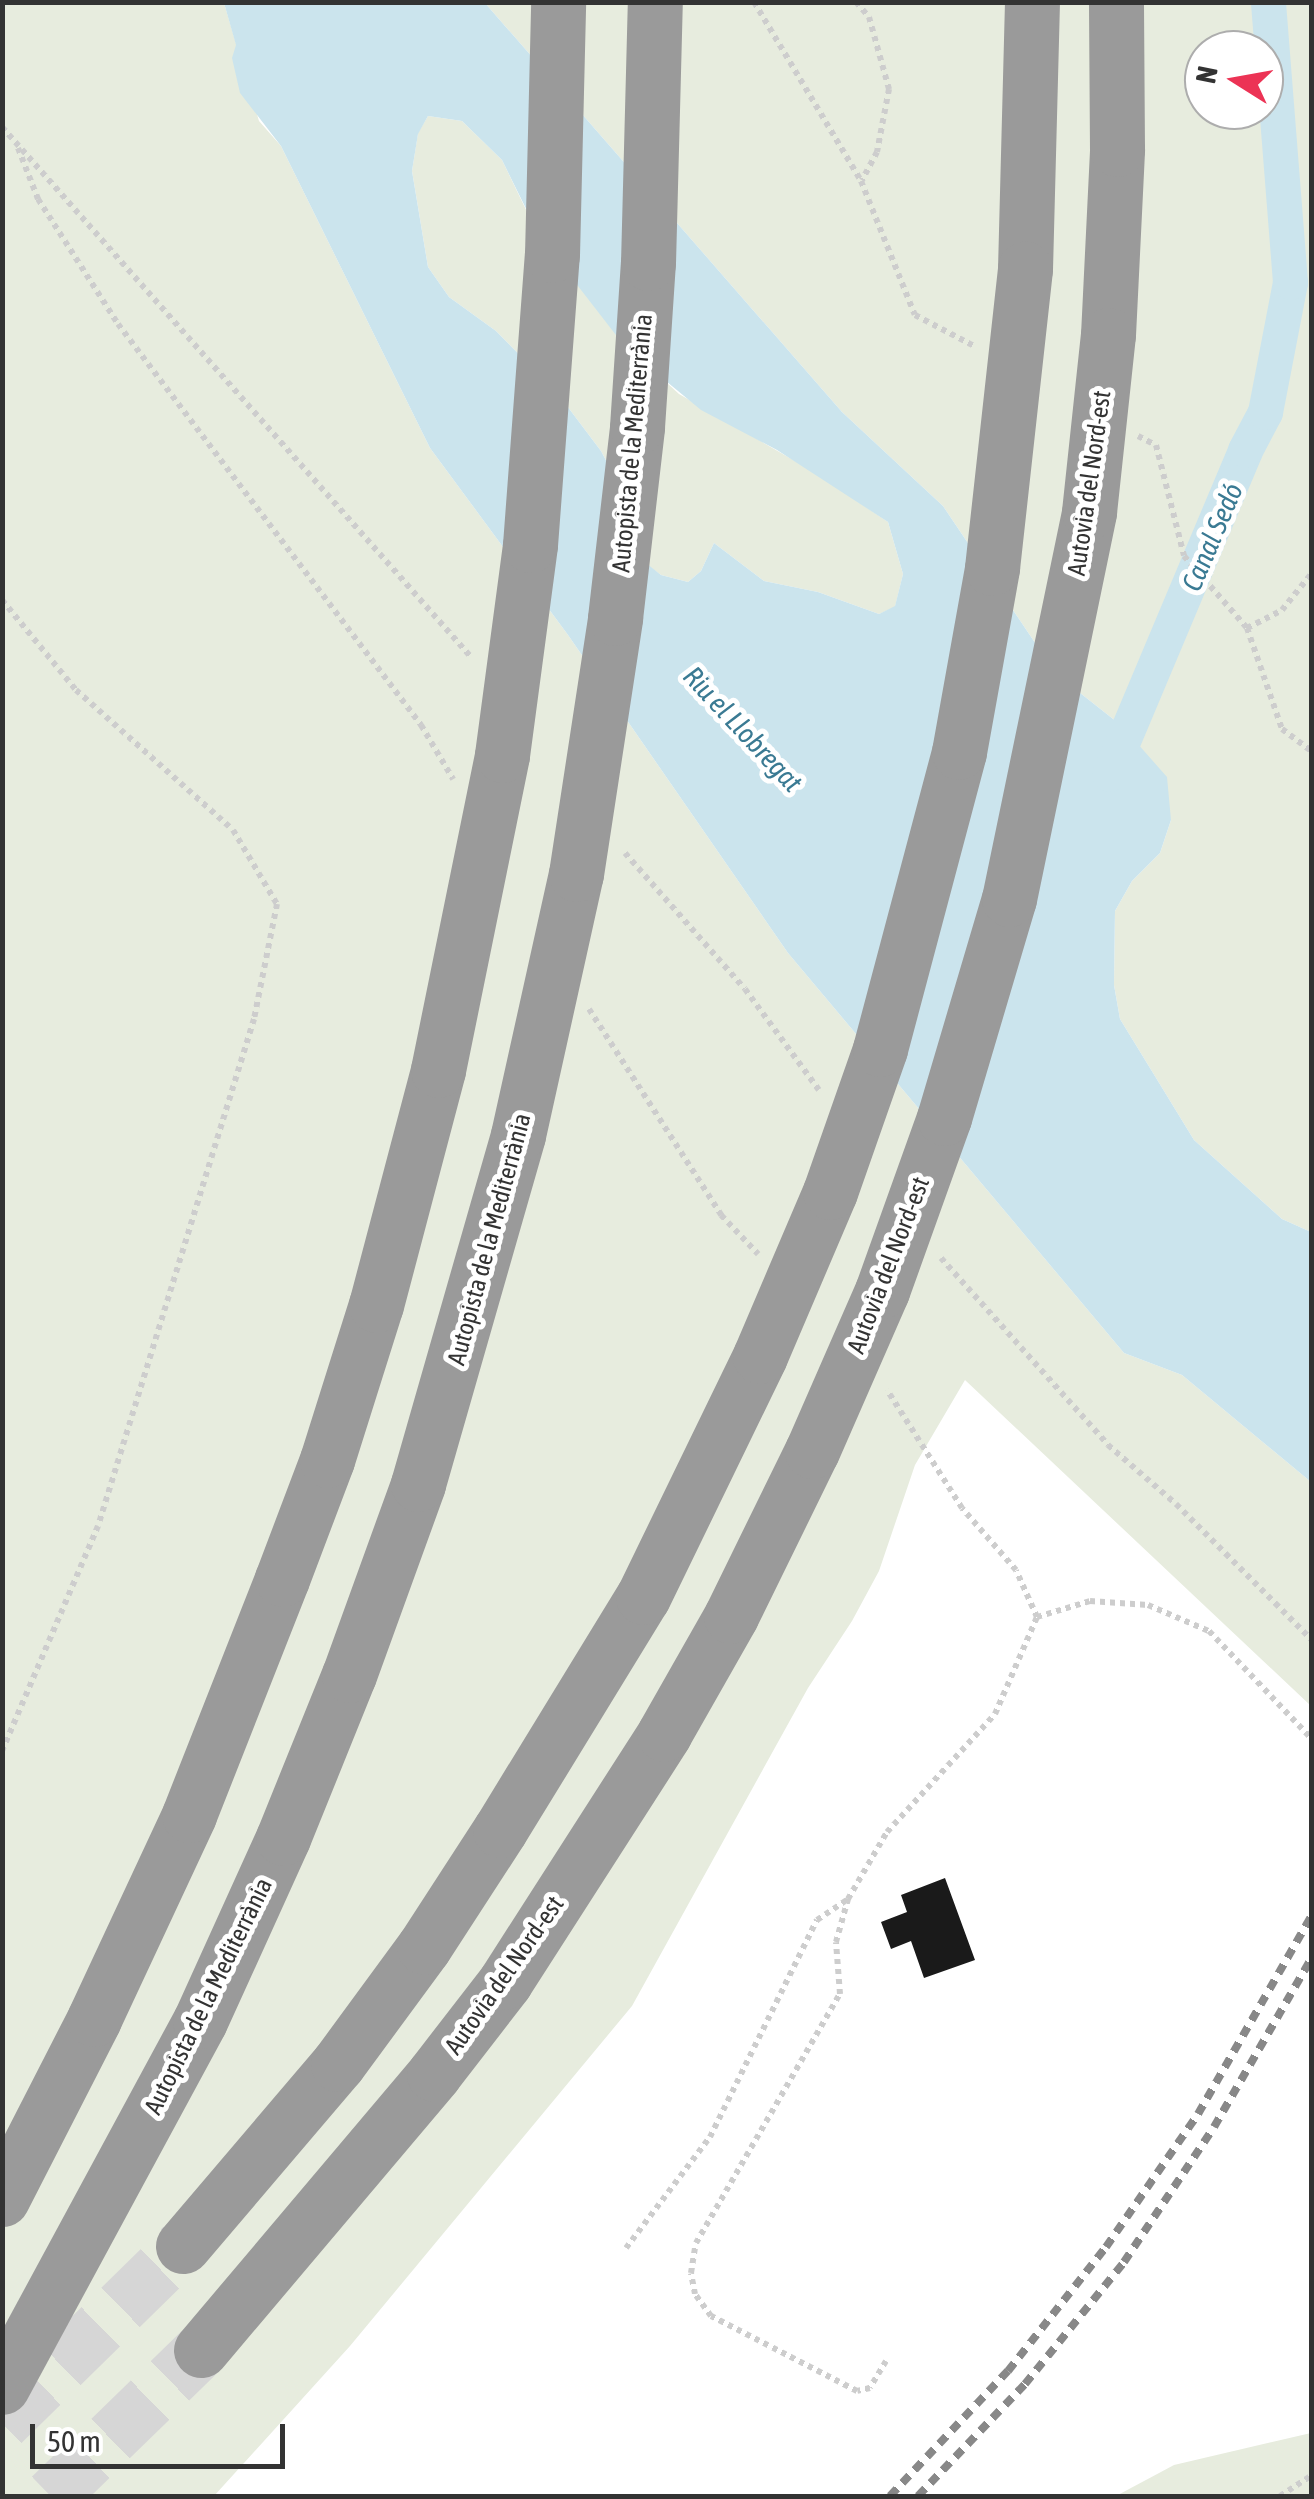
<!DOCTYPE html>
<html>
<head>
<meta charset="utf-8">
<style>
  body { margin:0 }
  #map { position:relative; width:1314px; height:2499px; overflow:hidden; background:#fff; font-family:"Asap Condensed",sans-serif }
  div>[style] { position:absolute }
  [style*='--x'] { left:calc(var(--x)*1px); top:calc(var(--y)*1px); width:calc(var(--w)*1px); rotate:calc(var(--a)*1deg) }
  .green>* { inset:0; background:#e7ecde }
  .water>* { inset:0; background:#cbe4ed }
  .canal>* { height:35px; margin:-17.5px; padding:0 17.5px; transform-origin:17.5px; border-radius:17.5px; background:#cbe4ed }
  .building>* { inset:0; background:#1a1a1a }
  .highway-tunnel>* { height:55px; margin-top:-27.5px; transform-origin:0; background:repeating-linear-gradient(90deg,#d6d6d6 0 55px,transparent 0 83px) }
  .path>* { height:6px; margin-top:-3px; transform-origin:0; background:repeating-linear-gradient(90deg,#cdcdcd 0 5px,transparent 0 10px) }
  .highway>* { height:55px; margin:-27.5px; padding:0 27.5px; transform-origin:27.5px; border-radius:27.5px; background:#9a9a9a }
  .rail>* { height:8px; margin-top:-4px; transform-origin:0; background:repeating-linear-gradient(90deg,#888 0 10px,transparent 0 18px) }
  .highway-bridge>* { height:55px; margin:-27.5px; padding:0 27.5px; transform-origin:27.5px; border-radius:27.5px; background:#9a9a9a }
  span { translate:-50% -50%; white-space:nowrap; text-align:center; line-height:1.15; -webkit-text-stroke:10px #fff; paint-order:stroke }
  .street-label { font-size:25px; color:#333 }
  .water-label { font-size:28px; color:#3a7a93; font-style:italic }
  .frame { position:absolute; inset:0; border:5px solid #333; pointer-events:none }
  .north { position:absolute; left:1184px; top:30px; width:100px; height:100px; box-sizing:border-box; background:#fff; border:2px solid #adadad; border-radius:50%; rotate:281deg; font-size:28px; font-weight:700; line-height:40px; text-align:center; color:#333 }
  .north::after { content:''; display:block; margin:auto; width:35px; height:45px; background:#ec3355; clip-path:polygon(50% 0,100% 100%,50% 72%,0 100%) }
  .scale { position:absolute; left:30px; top:2424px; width:255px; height:45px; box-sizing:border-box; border:5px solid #333; border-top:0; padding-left:12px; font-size:30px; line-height:35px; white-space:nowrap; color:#333; -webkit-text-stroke:8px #fff; paint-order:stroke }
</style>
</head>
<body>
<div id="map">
  <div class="green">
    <div style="clip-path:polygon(3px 3px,224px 3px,259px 121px,281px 146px,430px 448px,568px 635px,788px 953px,1124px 1353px,1182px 1375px,1311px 1482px,1311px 1706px,965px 1380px,915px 1465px,879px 1571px,852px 1621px,808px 1688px,632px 2006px,350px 2346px,214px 2496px,3px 2496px)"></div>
    <div style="clip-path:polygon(evenodd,485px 3px,1311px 3px,1311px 1232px,1282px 1219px,1194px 1140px,1120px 1019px,1114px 985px,1115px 911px,1132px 881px,1160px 853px,1171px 820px,1142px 752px,1122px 726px,1056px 674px,943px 506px,842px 412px,485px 3px,1204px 50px,1264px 50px,1264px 110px,1204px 110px,1204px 50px)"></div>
    <div style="clip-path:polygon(428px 116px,462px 121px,502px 160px,531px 220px,642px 360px,679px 394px,814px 472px,888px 522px,903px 574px,895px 607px,879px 614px,818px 592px,764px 581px,714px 543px,701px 571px,688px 582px,661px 575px,646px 564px,618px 483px,601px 451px,558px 394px,496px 331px,449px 297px,428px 267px,412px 171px,418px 133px)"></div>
    <div style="clip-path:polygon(1311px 2433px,1311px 2496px,1116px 2496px,1174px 2465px)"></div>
  </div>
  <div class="water">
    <div style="clip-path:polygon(evenodd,224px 3px,485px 3px,842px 412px,943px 506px,1056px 674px,1122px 726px,1167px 777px,1171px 820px,1160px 853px,1132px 881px,1115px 911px,1114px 985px,1120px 1019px,1194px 1140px,1282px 1219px,1311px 1232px,1311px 1482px,1182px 1375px,1124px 1353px,788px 953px,568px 635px,430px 448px,281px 146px,240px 93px,232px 58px,236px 45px,224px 3px,428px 116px,462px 121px,502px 160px,540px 237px,626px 348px,701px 410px,777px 450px,888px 522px,903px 574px,895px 606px,879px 614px,818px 592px,764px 581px,714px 543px,701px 571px,688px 582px,661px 575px,646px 563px,618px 483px,601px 451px,558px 394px,496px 331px,449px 297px,428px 267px,412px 171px,418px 134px,428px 116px)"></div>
  </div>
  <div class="canal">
    <div style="--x:1109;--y:774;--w:351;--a:-67.2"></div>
    <div style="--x:1245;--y:450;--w:43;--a:-62.2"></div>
    <div style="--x:1265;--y:412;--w:132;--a:-79.1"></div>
    <div style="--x:1290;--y:282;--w:281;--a:-94.5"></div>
  </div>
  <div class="building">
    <div style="clip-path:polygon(945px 1878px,975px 1960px,924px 1978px,911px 1941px,891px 1949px,881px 1922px,907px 1912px,901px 1895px)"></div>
  </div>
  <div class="highway-tunnel">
    <div style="--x:2;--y:2423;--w:253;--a:-44.4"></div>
    <div style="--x:51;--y:2496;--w:209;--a:-44.2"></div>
  </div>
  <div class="path">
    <div style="--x:754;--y:2;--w:209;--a:59.1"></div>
    <div style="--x:861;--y:181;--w:144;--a:68.1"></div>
    <div style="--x:915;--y:315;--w:67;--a:27.7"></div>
    <div style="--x:856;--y:2;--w:20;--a:49"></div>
    <div style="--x:869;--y:17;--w:75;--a:74.5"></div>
    <div style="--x:889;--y:89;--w:64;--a:100.8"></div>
    <div style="--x:877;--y:152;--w:32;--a:118"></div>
    <div style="--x:2;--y:127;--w:709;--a:48.49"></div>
    <div style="--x:18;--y:148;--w:55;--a:68.6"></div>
    <div style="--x:38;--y:199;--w:148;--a:57.4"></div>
    <div style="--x:118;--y:324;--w:503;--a:52.92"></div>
    <div style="--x:421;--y:725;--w:63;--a:59.3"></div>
    <div style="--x:1138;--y:436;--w:20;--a:27"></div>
    <div style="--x:1156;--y:445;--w:114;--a:75.8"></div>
    <div style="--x:1184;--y:556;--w:96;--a:48.8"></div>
    <div style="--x:1247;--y:628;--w:107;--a:70.9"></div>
    <div style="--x:1282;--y:729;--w:38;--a:37"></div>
    <div style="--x:2;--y:600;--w:117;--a:50.6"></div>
    <div style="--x:76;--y:690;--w:210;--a:41.7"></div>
    <div style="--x:233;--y:830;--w:86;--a:59.3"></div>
    <div style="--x:277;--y:904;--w:117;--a:101.3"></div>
    <div style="--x:254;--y:1019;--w:530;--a:107.1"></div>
    <div style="--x:98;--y:1526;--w:245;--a:113.1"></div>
    <div style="--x:1247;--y:628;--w:39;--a:-27"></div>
    <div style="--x:1282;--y:610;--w:48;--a:-51"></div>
    <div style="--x:625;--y:853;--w:181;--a:48.6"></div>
    <div style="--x:745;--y:989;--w:125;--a:53.8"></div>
    <div style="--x:589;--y:1009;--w:245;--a:57.3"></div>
    <div style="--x:721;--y:1215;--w:54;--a:46.5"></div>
    <div style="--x:941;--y:1258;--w:251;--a:48.2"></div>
    <div style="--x:1108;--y:1445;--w:90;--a:40.9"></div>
    <div style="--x:1176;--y:1504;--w:192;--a:45"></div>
    <div style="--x:1037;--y:1617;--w:55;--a:-16.8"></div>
    <div style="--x:1090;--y:1601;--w:58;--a:3.9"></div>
    <div style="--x:1148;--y:1605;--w:66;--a:23.1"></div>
    <div style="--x:1209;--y:1631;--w:149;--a:46.4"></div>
    <div style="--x:626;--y:2248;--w:139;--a:-52.9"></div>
    <div style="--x:710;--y:2137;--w:242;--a:-63.8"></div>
    <div style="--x:817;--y:1920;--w:36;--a:-34"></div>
    <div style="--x:886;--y:2361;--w:31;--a:121"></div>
    <div style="--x:870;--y:2388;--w:13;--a:167"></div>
    <div style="--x:857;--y:2391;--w:164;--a:-152.8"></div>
    <div style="--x:711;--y:2316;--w:27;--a:-126"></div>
    <div style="--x:695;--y:2294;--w:21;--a:-101"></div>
    <div style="--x:691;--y:2273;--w:30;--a:-81"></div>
    <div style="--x:696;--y:2243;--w:288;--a:-60"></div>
    <div style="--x:840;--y:1994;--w:52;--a:-94.4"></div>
    <div style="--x:836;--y:1942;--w:45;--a:-74.4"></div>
    <div style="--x:848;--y:1899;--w:78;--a:-59.8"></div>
    <div style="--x:887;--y:1832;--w:160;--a:-47.5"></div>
    <div style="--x:995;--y:1714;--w:106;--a:-66.6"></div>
    <div style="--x:1037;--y:1617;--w:51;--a:-114.1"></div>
    <div style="--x:1016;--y:1570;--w:82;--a:-131.1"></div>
    <div style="--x:962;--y:1508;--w:140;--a:-122.4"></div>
    <div style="--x:1280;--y:2496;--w:38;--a:-33"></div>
  </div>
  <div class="highway">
    <div style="--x:1025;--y:269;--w:267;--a:-88.5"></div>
    <div style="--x:1108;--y:335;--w:186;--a:-87.2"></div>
    <div style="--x:1117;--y:149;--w:147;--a:-90.4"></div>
    <div style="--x:2;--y:2199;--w:202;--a:-62.9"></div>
    <div style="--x:94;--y:2019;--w:225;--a:-65"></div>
    <div style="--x:189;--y:1815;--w:254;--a:-68.5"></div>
    <div style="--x:282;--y:1579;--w:127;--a:-69.3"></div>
    <div style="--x:327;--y:1460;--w:163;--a:-72.5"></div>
    <div style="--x:376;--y:1305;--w:243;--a:-75.2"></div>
    <div style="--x:183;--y:2246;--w:239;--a:-49.6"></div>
    <div style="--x:338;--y:2064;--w:145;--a:-53.7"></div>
    <div style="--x:424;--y:1947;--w:140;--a:-57"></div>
    <div style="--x:500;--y:1830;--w:273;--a:-58.5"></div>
    <div style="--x:643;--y:1597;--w:268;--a:-64.1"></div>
    <div style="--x:201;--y:2350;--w:361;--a:-49.8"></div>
    <div style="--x:434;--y:2074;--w:116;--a:-52.3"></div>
    <div style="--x:505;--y:1982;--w:295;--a:-57.3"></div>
    <div style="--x:664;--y:1734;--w:136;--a:-60.4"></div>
    <div style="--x:731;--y:1616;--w:184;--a:-63.9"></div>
    <div style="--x:2;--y:2387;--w:416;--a:-61.6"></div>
    <div style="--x:200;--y:2021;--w:201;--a:-65.6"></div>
    <div style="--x:283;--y:1838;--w:176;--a:-68"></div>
    <div style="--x:349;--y:1675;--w:203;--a:-70.1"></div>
    <div style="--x:418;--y:1484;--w:363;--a:-74"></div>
  </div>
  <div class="rail">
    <div style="--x:890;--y:2496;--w:172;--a:-46.7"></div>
    <div style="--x:1008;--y:2371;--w:158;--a:-51.7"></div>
    <div style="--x:1106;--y:2247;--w:162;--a:-55.3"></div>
    <div style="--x:1198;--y:2114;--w:229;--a:-60.2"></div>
    <div style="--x:918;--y:2496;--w:155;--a:-46.3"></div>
    <div style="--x:1025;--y:2384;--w:157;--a:-50.9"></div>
    <div style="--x:1124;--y:2262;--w:162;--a:-56.3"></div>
    <div style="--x:1214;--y:2127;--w:196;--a:-60"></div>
  </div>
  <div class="highway-bridge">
    <div style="--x:438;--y:1070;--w:321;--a:-78.5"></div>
    <div style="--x:502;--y:755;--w:212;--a:-82.4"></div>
    <div style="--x:530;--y:545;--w:291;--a:-85.7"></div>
    <div style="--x:552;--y:255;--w:253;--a:-88.6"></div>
    <div style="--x:518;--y:1135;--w:267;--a:-77.5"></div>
    <div style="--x:576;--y:874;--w:259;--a:-81.3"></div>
    <div style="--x:615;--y:618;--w:192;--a:-83.4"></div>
    <div style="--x:637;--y:427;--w:164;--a:-86.2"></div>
    <div style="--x:648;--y:263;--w:261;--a:-88.5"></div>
    <div style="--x:760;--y:1356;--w:178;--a:-66.9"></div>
    <div style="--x:830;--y:1192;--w:151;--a:-70.7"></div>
    <div style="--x:880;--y:1049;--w:307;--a:-75.1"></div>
    <div style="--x:959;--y:752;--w:187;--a:-79.8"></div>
    <div style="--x:992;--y:568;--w:301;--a:-83.7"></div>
    <div style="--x:812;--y:1451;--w:175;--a:-66.4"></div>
    <div style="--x:882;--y:1291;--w:184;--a:-70.3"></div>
    <div style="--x:944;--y:1118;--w:228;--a:-73.5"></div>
    <div style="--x:1009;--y:899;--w:395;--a:-78.3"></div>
    <div style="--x:1089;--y:512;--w:178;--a:-83.9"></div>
  </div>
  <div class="street-label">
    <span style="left:632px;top:443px;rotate:-85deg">Autopista de la Mediterrània</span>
    <span style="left:1089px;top:483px;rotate:-82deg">Autovia del Nord-est</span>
    <span style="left:489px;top:1239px;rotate:-75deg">Autopista de la Mediterrània</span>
    <span style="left:888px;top:1265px;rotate:-69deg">Autovia del Nord-est</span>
    <span style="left:504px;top:1975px;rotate:-55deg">Autovia del Nord-est</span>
    <span style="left:208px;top:1996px;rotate:-64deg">Autopista de la Mediterrània</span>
  </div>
  <div class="water-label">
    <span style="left:1212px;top:537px;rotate:-67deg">Canal Sedó</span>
    <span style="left:743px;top:729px;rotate:47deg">Riu el Llobregat</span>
  </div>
  <div class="frame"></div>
  <div class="north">N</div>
  <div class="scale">50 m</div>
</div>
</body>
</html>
